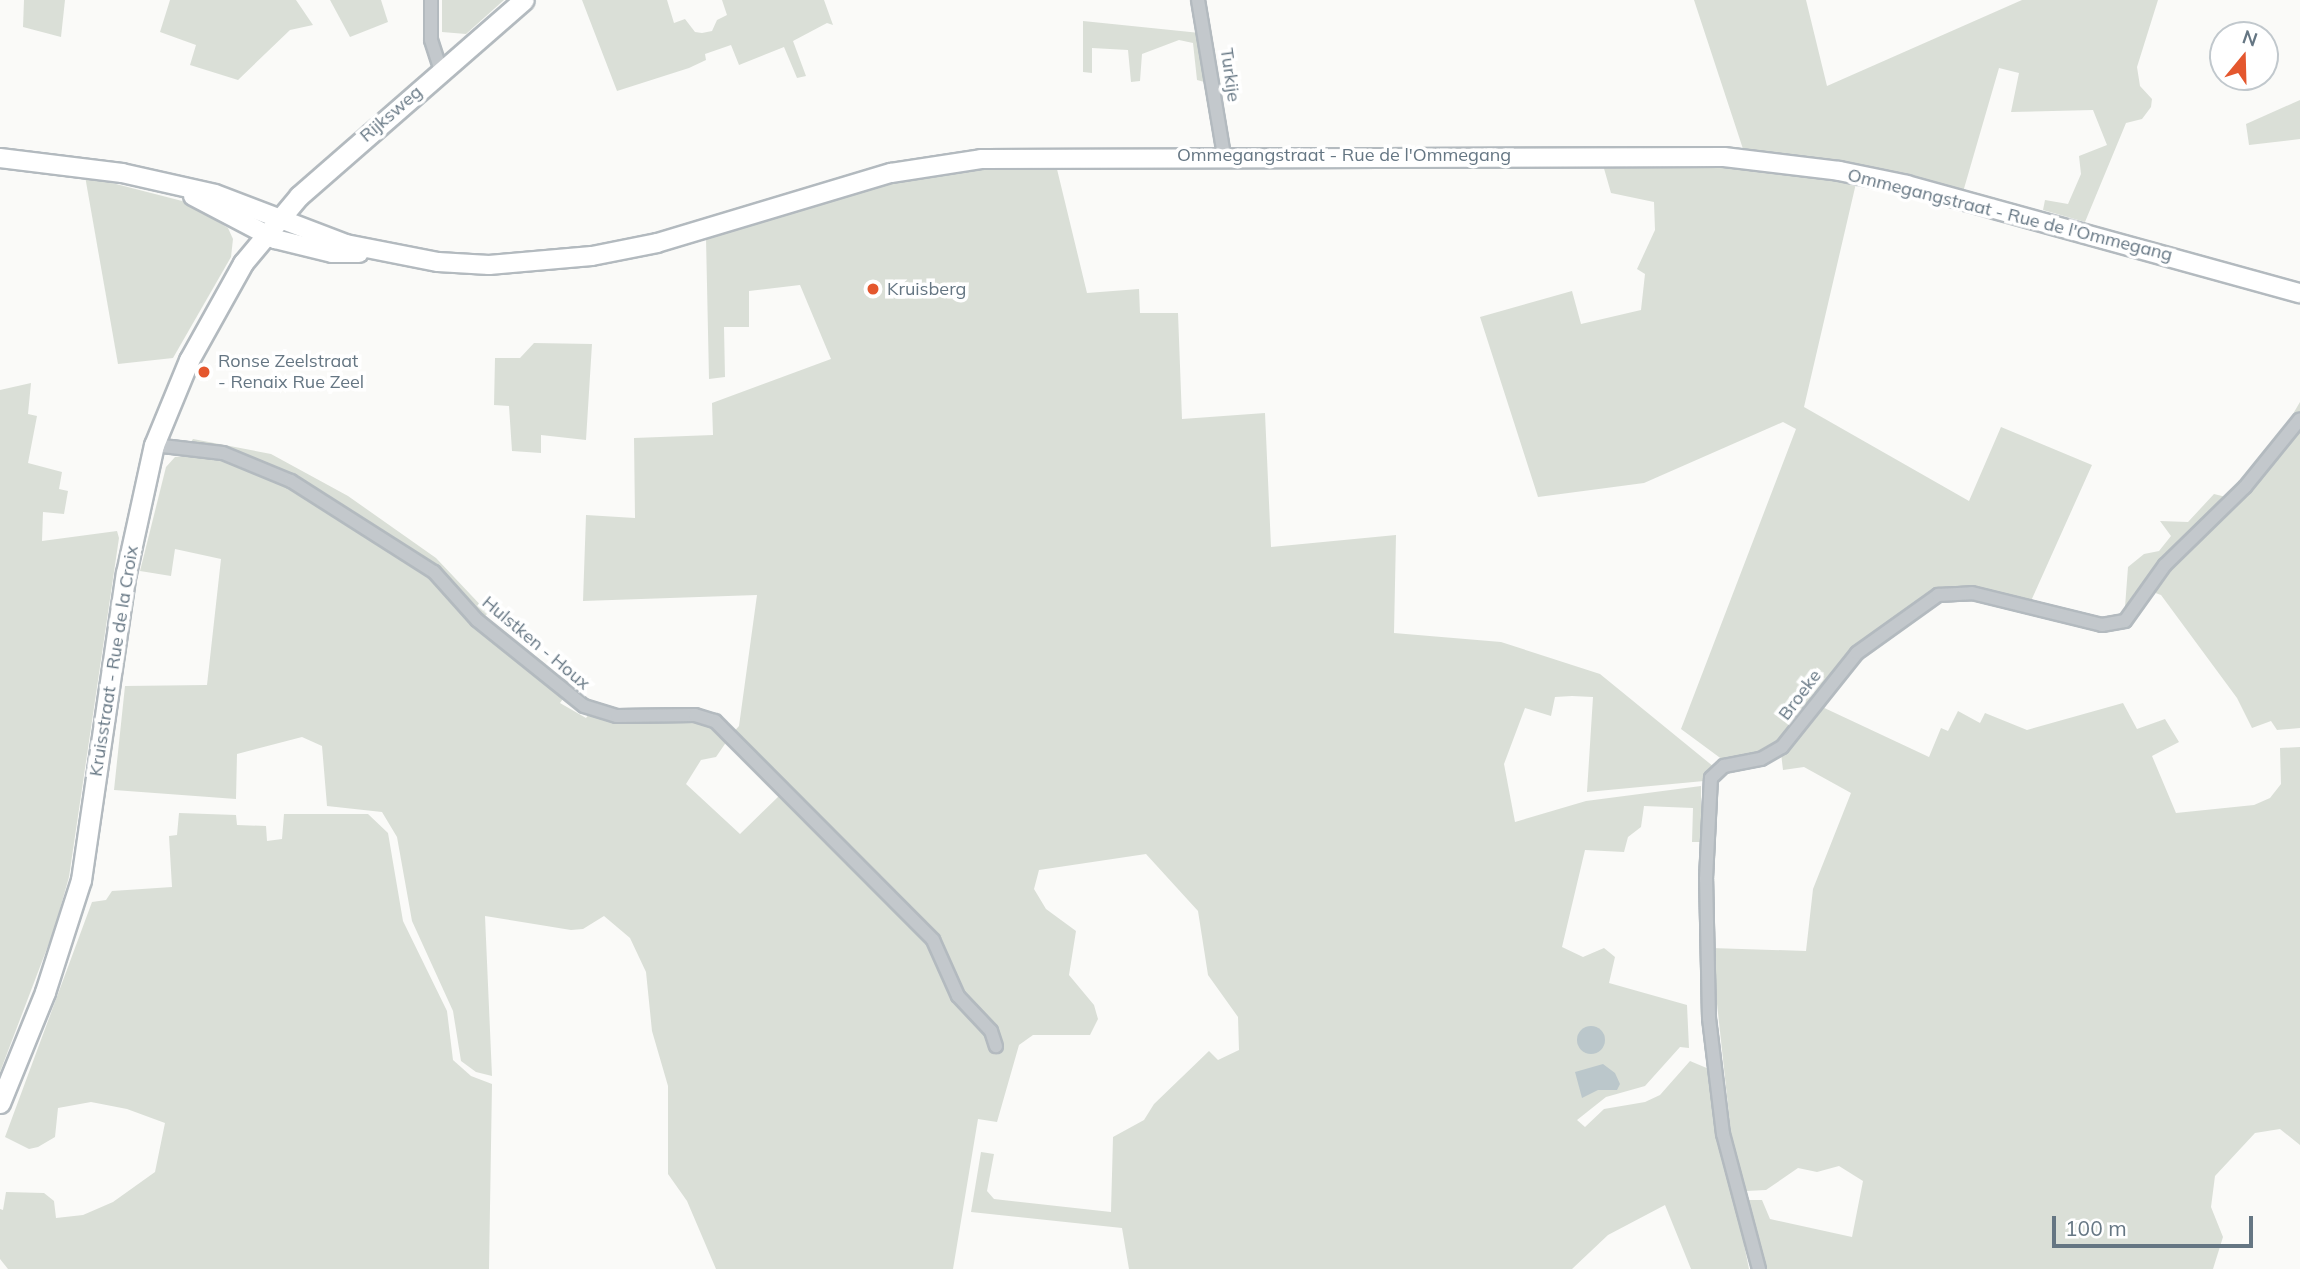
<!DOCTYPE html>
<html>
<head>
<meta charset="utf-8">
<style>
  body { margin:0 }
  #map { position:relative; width:2300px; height:1269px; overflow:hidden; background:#fafaf8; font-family:Mulish,sans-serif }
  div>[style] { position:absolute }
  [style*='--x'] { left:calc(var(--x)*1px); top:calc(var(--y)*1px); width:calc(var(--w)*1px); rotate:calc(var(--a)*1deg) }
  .green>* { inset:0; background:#dadfd7 }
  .water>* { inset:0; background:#bbc7cb }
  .round { border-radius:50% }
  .roads { filter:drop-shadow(2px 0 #b3babf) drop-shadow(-2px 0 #b3babf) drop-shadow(0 2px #b3babf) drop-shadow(0 -2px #b3babf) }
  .minor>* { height:12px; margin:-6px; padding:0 6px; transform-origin:6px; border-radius:6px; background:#c3c8cc }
  .secondary>* { height:18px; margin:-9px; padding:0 9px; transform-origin:9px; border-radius:9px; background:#fff }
  .primary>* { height:19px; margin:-9.5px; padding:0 9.5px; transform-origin:9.5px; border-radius:9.5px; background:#fff }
  .dots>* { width:19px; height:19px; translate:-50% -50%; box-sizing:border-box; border:4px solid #fff; border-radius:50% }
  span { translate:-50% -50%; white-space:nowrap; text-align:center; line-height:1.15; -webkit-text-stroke:7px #fff; paint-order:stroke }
  .street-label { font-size:18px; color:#657683 }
  .poi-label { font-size:18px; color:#657683 }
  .left { translate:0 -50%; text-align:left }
  .north { position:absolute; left:2209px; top:21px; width:70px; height:70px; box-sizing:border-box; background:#fff; border:2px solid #c1c8cd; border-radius:50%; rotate:19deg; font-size:19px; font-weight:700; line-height:28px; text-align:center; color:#657683 }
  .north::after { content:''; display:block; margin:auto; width:24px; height:32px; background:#e4572e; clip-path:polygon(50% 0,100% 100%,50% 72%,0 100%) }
  .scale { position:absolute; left:2052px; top:1216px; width:201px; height:32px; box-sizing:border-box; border:4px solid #657683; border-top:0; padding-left:9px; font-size:21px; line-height:24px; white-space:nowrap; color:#657683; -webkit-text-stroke:5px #fff; paint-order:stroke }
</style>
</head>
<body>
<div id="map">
  <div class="green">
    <div style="clip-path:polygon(24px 0,65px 0,61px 37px,23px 27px)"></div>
    <div style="clip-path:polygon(170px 0,296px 0,313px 25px,290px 30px,238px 80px,190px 65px,196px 45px,160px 32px)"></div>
    <div style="clip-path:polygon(330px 0,381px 0,388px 22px,350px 37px)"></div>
    <div style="clip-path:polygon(442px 0,504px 0,466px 34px,442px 32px)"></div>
    <div style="clip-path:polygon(582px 0,667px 0,674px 23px,685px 19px,695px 32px,702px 33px,712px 31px,717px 20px,727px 15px,722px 0,824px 0,833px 25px,827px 23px,793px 41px,806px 76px,797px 78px,784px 47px,739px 65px,731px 45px,705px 54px,706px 60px,689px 68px,617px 91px)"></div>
    <div style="clip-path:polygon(1694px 0,1806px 0,1827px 86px,2022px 0,2158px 0,2137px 67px,2140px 86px,2152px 99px,2151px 107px,2142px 119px,2126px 123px,2085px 222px,2043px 210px,2045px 200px,2068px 204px,2081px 174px,2079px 156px,2107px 145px,2093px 110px,2011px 112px,2019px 73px,1999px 68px,1963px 192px,1744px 152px)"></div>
    <div style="clip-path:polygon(1083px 21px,1200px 33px,1208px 83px,1197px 80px,1193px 43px,1179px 40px,1142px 54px,1140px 81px,1131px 82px,1128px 50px,1092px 48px,1092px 73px,1083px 72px)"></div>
    <div style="clip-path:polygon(2300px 100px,2300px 139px,2249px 145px,2246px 124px)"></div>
    <div style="clip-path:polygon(1708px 158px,1857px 179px,1804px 407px,1969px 501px,2001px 427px,2092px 465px,2031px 601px,1972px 589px,1932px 591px,1855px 648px,1780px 740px,1766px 751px,1723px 760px,1681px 729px,1796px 429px,1783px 422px,1644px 483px,1538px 497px,1480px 317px,1572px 291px,1581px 324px,1641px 310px,1645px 274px,1637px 269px,1655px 230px,1654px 202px,1611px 193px,1603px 165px)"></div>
    <div style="clip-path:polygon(evenodd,1056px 165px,1087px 293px,1139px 289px,1140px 313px,1178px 313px,1182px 419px,1265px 413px,1271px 547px,1396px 535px,1394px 633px,1501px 642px,1600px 674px,1714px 767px,1704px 781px,1587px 792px,1593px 697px,1572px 696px,1555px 697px,1551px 716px,1525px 708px,1504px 764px,1515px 822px,1586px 801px,1701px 786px,1701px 842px,1692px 842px,1693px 808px,1644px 806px,1641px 827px,1628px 837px,1624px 852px,1585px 850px,1562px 947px,1583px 957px,1604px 948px,1615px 957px,1609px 983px,1687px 1005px,1689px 1048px,1680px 1047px,1645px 1086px,1606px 1097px,1577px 1120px,1585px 1127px,1604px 1109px,1645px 1102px,1660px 1095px,1690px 1061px,1709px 1069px,1749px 1269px,1691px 1269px,1665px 1205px,1608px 1235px,1572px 1269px,1129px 1269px,1122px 1228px,971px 1212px,981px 1152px,994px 1154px,987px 1191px,994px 1199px,1111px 1212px,1113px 1137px,1144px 1120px,1154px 1104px,1209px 1051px,1218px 1060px,1239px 1050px,1238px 1017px,1208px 975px,1198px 911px,1146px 854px,1039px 870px,1034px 889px,1046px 909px,1076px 931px,1069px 975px,1094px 1005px,1098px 1019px,1090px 1035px,1033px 1035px,1019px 1045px,997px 1122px,978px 1119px,953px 1269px,716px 1269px,687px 1201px,668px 1174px,668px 1086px,652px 1031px,646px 972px,630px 938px,604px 916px,583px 929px,571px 930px,485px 916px,492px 1076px,476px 1072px,461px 1061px,453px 1011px,412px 921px,397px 837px,382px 812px,327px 806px,322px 746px,302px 737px,237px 754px,236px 799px,114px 790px,125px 686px,207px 685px,221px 559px,175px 549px,171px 576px,140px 571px,166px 467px,175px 457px,186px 456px,232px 460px,274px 476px,436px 581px,479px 628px,565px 696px,560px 703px,586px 718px,589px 714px,629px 723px,698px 719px,731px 735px,739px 726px,757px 595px,583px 601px,586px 515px,635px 518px,634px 438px,713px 435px,712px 403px,831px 359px,800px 285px,749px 291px,749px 327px,724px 327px,725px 377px,709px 379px,706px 238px,898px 181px,964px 167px,1056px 165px,727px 741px,780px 795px,740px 834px,686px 784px,701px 760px,716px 757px,727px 741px)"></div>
    <div style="clip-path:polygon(85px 176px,186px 202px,228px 228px,233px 239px,231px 257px,173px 358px,118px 364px)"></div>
    <div style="clip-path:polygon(534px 343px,592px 344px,586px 440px,541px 435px,541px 453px,512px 451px,509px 406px,494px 405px,495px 358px,520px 358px)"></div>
    <div style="clip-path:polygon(31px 383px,28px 414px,37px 416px,28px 463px,62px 472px,59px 489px,68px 491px,64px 514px,43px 512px,42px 541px,117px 531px,119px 538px,69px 877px,54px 930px,0 1072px,0 390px)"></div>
    <div style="clip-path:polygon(2300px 402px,2300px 728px,2277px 730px,2271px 721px,2252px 728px,2237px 698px,2161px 595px,2147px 590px,2131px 612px,2125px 607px,2128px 567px,2144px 554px,2159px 551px,2171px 536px,2160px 521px,2188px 522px,2214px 494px,2238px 500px,2295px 430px,2287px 424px)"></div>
    <div style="clip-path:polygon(193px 439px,271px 454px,348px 496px,436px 558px,488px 613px,483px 618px,432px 564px,299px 480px,247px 455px,188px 446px)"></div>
    <div style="clip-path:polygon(2123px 703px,2137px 729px,2165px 719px,2179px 742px,2152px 756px,2176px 813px,2254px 805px,2270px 798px,2281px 784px,2280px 748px,2300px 747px,2300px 1145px,2280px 1129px,2255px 1133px,2215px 1176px,2211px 1207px,2223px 1237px,2213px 1269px,1766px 1269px,1744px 1200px,1762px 1200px,1770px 1219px,1852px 1237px,1863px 1181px,1839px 1166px,1817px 1172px,1798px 1168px,1766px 1190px,1746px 1191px,1732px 1143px,1711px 948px,1806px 951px,1813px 889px,1851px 793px,1804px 767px,1783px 770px,1781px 753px,1818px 705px,1929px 757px,1941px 728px,1948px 731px,1958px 711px,1980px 723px,1985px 713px,2027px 730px)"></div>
    <div style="clip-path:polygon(179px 813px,236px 815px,237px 825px,266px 826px,267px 841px,282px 839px,284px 814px,368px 814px,388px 833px,403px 921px,447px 1011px,453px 1060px,471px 1076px,492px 1084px,489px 1269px,8px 1269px,0 1259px,0 1209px,3px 1210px,6px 1192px,44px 1193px,54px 1201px,56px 1218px,83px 1215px,113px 1202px,155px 1172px,165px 1123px,127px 1109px,91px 1102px,58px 1108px,55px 1137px,38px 1147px,29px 1149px,5px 1137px,92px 902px,106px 900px,112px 891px,172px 887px,169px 836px,177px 835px)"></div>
  </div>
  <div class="water">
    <div class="round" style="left:1577px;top:1026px;width:28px;height:28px"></div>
    <div style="clip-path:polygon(1603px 1064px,1615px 1073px,1620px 1084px,1617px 1090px,1598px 1090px,1582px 1098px,1575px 1072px)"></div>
  </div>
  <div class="roads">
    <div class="minor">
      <div style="--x:431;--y:0;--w:40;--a:90"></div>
      <div style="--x:431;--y:40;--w:33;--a:72"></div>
      <div style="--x:1198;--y:0;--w:158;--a:80.5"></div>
      <div style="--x:154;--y:445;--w:69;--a:6.6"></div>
      <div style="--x:223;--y:453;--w:74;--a:22.4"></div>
      <div style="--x:291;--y:481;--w:169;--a:32.5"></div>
      <div style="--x:434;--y:572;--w:64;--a:48.1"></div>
      <div style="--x:477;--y:620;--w:137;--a:38.8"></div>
      <div style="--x:584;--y:706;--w:34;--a:17"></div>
      <div style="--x:617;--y:716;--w:78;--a:-0.7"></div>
      <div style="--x:695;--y:715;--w:21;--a:17"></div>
      <div style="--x:715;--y:721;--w:309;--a:45.1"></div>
      <div style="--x:933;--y:940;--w:61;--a:65.9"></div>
      <div style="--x:958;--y:996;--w:48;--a:46.7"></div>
      <div style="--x:991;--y:1031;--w:16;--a:72"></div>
      <div style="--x:1759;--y:1269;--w:140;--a:-104.9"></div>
      <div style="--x:1723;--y:1134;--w:117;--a:-96.9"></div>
      <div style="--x:1709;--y:1018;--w:139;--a:-91.2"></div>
      <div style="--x:1706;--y:879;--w:101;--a:-87.2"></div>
      <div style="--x:1711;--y:778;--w:18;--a:-43"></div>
      <div style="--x:1724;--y:766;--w:38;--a:-11"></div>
      <div style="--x:1761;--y:759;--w:24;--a:-30"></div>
      <div style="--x:1782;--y:747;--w:120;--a:-51.4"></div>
      <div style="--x:1857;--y:653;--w:100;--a:-35.6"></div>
      <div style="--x:1938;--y:595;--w:34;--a:-3"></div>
      <div style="--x:1972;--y:593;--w:134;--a:13.8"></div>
      <div style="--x:2102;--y:625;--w:23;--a:-10"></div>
      <div style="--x:2125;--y:621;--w:69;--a:-54.5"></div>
      <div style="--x:2165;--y:565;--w:112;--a:-44.3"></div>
      <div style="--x:2245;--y:487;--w:87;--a:-51"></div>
    </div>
    <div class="secondary">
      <div style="--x:0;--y:158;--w:123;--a:7"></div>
      <div style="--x:122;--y:173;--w:95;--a:12.7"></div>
      <div style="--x:215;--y:194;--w:140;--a:20.9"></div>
      <div style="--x:346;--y:244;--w:94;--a:11.1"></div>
      <div style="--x:438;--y:262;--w:51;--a:3.4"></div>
      <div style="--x:489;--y:265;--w:103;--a:-5"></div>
      <div style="--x:592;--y:256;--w:66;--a:-11.3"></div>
      <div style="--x:657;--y:243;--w:244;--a:-16.7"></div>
      <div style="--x:891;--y:173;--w:91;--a:-8.8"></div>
      <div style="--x:981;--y:159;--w:743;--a:-0.15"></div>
      <div style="--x:1724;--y:157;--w:116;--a:6.9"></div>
      <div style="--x:1839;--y:171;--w:69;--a:11.6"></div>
      <div style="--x:1907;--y:185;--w:408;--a:15.4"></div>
      <div style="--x:193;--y:196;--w:93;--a:27.7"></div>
      <div style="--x:275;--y:239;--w:59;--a:13.8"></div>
      <div style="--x:332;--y:253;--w:27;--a:0"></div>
    </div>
    <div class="primary">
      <div style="--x:0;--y:1103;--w:120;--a:-67.9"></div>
      <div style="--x:45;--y:992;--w:118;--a:-72.2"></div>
      <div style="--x:81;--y:880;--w:310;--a:-81.7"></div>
      <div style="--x:126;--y:573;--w:131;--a:-77.7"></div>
      <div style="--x:154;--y:445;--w:92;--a:-67.6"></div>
      <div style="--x:189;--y:360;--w:111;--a:-60.9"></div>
      <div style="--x:243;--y:263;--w:87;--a:-50.1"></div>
      <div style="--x:299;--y:196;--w:298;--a:-41.1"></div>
    </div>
  </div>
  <div class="dots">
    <div style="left:873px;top:289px;background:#e4572e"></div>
    <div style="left:204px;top:372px;background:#e4572e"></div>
  </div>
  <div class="street-label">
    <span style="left:1230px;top:75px;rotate:82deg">Turkije</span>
    <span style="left:391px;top:114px;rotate:-41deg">Rijksweg</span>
    <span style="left:1344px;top:155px">Ommegangstraat - Rue de l'Ommegang</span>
    <span style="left:2010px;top:215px;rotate:14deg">Ommegangstraat - Rue de l'Ommegang</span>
    <span style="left:536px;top:643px;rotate:40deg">Hulstken - Houx</span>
    <span style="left:114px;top:661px;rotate:-81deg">Kruisstraat - Rue de la Croix</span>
    <span style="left:1800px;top:695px;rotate:-53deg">Broeke</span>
  </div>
  <div class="poi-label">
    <span class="left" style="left:887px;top:289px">Kruisberg</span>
    <span class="left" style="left:218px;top:372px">Ronse Zeelstraat<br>- Renaix Rue Zeel</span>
  </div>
  <div class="north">N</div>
  <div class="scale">100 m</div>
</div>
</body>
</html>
